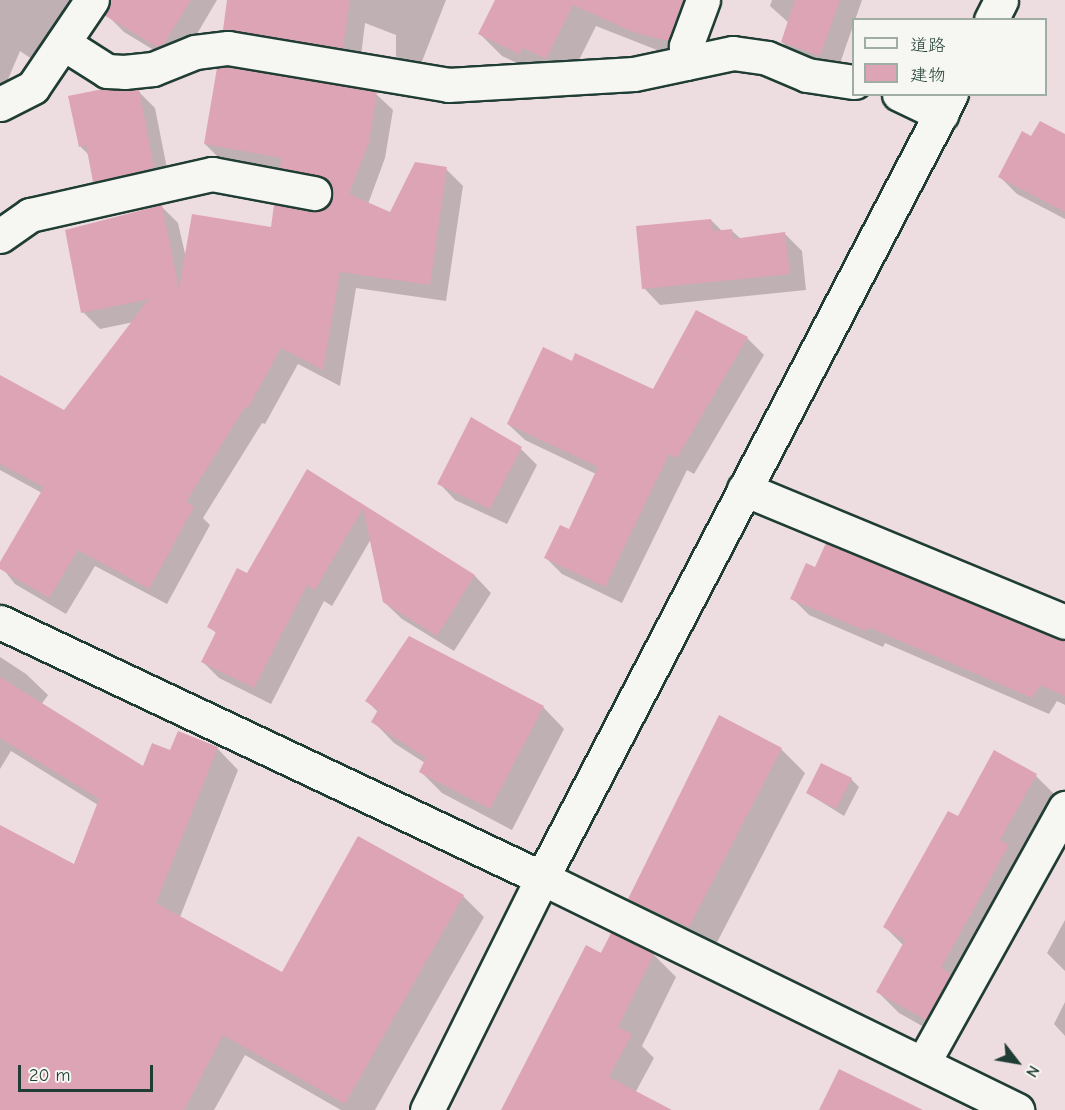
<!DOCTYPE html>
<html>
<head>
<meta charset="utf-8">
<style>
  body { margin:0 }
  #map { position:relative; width:1065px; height:1110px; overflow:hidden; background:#eedde0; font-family:"Comic Neue","Klee One",sans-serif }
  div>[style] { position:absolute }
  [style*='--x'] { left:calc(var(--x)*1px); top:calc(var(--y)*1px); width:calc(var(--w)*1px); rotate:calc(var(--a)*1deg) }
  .shadow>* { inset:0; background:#0003 }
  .building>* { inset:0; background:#dda4b5 }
  .roads { filter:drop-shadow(2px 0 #1f3d34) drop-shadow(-2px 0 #1f3d34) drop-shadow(0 2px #1f3d34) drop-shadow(0 -2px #1f3d34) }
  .minor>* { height:33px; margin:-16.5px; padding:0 16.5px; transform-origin:16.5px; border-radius:16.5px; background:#f6f6f2 }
  .tertiary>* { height:33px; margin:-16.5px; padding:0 16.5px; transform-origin:16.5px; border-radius:16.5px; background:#f6f6f2 }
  span { translate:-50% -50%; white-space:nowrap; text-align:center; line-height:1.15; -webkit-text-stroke:4.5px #f6f6f2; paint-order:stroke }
  .legend { position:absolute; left:852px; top:18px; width:195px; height:78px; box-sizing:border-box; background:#f6f6f2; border:2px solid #a0aca6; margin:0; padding:8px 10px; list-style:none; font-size:18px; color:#1f3d34 }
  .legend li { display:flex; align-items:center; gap:12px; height:30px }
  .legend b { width:30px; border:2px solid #a0aca6 }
  .north { position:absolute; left:987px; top:1032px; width:60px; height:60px; -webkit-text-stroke:4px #f6f6f2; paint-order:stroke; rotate:121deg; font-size:16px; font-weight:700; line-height:24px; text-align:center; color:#1f3d34 }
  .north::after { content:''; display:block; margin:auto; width:21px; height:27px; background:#1f3d34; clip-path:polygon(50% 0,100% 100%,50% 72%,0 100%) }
  .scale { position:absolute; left:18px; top:1065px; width:135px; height:27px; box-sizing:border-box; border:3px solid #1f3d34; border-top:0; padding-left:8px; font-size:18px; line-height:21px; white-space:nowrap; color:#1f3d34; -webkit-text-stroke:4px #f6f6f2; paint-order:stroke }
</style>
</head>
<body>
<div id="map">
  <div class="shadow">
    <div style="clip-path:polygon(0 0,106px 0,38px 63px,20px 51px,0 98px)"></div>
    <div style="clip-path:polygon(117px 0,217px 0,181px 61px,175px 63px,124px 32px,108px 16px)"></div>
    <div style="clip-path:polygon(229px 0,446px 0,417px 74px,396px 56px,396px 35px,365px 23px,360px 64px,241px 46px,224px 29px)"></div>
    <div style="clip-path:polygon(502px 0,715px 0,690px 63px,596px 26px,569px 80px,542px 75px,502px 56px,480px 34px)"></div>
    <div style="clip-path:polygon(772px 0,862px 0,837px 72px,799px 59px,782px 42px,789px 23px,770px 6px)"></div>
    <div style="clip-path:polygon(138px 91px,155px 108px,170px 184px,111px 198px,94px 181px,89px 155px,80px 146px)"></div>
    <div style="clip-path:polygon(376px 94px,393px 110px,385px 158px,368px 204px,391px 214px,446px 169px,463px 186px,446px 301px,356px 288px,340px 386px,298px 364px,265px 424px,262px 423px,203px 518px,210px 525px,167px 604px,95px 566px,66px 614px,15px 584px,0 565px,42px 493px,0 470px,0 377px,64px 412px,134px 322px,100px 329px,83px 312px,161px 206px,178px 223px,186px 258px,330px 206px,332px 192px,222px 161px,205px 144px)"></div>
    <div style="clip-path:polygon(1065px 136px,1065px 219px,1017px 194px,1000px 177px,1032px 138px)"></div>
    <div style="clip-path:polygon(711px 220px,722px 231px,732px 231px,741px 239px,785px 234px,802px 251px,806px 290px,660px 305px,644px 288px)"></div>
    <div style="clip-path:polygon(747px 338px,764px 355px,694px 474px,687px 470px,622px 603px,562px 574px,545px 557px,569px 531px,596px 474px,525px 440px,508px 424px,572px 363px,654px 391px)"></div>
    <div style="clip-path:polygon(521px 449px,537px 465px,507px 524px,455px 500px,439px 483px)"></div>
    <div style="clip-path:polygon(307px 471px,475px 576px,491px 593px,454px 651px,402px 619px,384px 602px,371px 539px,332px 606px,324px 601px,271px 704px,219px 678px,203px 662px,217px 634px,209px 626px,247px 575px)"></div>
    <div style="clip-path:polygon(792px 598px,1065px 641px,1065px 705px,1057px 701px,1049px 714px,885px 643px,883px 647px,809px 615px)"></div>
    <div style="clip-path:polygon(0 657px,26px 674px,48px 695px,41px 705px,144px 768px,170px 752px,217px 748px,238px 770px,180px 917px,282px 974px,463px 896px,484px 917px,375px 1110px,341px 1110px,245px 1055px,214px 1110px,0 1110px,0 826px,74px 866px,98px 805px,11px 751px,0 769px)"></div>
    <div style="clip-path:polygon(367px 701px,543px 707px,564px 729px,512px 830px,442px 793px,421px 772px,425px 763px,394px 743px,373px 721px,379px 713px)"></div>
    <div style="clip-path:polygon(781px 749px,805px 773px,713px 950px,654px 923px,630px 899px)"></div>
    <div style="clip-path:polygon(1036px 776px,1057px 797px,947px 1040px,899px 1013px,878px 992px,904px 946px,885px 927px,958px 818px)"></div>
    <div style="clip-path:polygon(851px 779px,859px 787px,844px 816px,807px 793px)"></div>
    <div style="clip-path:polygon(1065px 920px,1065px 971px,1047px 953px)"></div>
    <div style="clip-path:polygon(612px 935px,654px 955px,676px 977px,642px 1046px,654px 1058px,634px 1095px,649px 1110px,502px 1110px)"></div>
    <div style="clip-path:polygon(1065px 1002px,1065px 1036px,1054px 1024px)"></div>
  </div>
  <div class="building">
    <div style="clip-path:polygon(111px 0,191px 0,164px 44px,157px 47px,104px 15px)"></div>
    <div style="clip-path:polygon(227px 0,350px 0,343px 48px,223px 30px)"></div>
    <div style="clip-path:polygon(495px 0,683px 0,668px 41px,633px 32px,573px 5px,546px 59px,523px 48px,519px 54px,478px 34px)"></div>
    <div style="clip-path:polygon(795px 0,840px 0,820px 56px,781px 42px)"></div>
    <div style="clip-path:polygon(228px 67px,377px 92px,369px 142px,349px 194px,390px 212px,415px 162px,447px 167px,430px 285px,340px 272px,323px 370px,281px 348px,248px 408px,245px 407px,186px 502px,194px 507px,149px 589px,78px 550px,49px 598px,0 569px,0 562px,44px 487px,0 464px,0 375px,64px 410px,149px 299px,81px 313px,65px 230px,162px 205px,179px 289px,192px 214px,271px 227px,274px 205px,320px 211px,332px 197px,326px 178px,280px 168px,282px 158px,204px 144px,217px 68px)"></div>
    <div style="clip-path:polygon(103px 89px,139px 89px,154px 168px,93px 182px,86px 145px,79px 147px,68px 96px)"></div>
    <div style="clip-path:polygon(1040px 121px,1065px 134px,1065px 212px,998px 177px,1022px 131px,1031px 136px)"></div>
    <div style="clip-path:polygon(711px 219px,713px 231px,732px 229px,733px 239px,785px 232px,790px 274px,642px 289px,636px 226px)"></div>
    <div style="clip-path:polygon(696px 310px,748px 337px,677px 458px,669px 454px,605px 587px,544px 558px,560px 525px,569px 529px,598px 467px,507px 424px,543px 347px,572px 361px,575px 353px,653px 389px)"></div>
    <div style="clip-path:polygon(471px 417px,522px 447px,490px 509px,437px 484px)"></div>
    <div style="clip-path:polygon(307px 469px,475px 575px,437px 636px,383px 602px,363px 508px,315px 590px,307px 585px,254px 688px,201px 662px,216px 632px,207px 627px,237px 568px,247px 573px)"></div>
    <div style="clip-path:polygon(826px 543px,1065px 640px,1065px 696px,1040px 685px,1032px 698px,868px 627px,866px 631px,790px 599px,806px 563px,815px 567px)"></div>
    <div style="clip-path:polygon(409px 636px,544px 706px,490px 809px,419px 772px,426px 758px,371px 722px,378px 710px,365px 701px)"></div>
    <div style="clip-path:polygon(0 677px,143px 766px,152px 743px,170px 750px,178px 731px,218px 747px,156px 903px,282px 972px,358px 836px,464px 895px,345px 1104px,223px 1035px,184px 1110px,0 1110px,0 825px,74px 864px,99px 799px,0 738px)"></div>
    <div style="clip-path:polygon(719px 715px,782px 748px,689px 927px,628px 899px)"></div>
    <div style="clip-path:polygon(994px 750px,1037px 774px,1000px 840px,1009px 845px,941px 968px,951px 974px,926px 1020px,876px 992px,905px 940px,883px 927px,948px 811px,958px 816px)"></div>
    <div style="clip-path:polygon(821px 763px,852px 778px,836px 809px,806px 793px)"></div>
    <div style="clip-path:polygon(611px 933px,654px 954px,618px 1027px,632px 1034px,609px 1077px,672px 1110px,501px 1110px,586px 945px,601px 953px)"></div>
    <div style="clip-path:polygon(839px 1069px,923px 1110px,819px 1110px)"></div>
  </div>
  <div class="roads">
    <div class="minor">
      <div style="--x:63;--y:43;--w:52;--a:32.5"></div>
      <div style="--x:107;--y:71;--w:17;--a:3"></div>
      <div style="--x:124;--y:72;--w:29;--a:-6"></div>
      <div style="--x:153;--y:69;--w:45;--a:-22"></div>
      <div style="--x:195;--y:52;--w:33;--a:-7"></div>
      <div style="--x:228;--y:48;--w:223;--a:9.5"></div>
      <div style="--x:448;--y:85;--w:186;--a:-3.4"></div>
      <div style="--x:634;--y:74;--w:101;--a:-12"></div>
      <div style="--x:733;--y:53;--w:34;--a:8"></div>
      <div style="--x:767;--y:58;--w:43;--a:23"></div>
      <div style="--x:807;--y:75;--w:48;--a:8.5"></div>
      <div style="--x:686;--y:63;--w:17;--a:-90"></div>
      <div style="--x:686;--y:46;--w:49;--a:-69.7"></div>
      <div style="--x:899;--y:94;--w:47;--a:25.5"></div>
      <div style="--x:0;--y:104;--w:37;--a:-27"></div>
      <div style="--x:33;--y:87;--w:105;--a:-55.9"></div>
      <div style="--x:0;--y:236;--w:37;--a:-35"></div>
      <div style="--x:30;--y:215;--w:187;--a:-12.7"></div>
      <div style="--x:212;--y:174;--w:104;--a:10.6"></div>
      <div style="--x:744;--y:489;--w:347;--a:22.5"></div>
      <div style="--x:0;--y:622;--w:599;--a:25.28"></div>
      <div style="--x:542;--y:878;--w:529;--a:26.03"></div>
      <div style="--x:923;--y:1063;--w:292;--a:-60.9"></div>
    </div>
    <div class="tertiary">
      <div style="--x:991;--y:20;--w:22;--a:-63"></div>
      <div style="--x:427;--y:1110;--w:259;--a:-63.6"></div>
      <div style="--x:542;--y:878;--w:884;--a:-62.45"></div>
    </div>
  </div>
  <ul class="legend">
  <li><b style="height:8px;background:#f6f6f2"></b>道路</li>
  <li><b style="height:16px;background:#dda4b5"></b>建物</li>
  </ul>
  <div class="north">N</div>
  <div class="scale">20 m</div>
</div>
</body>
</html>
